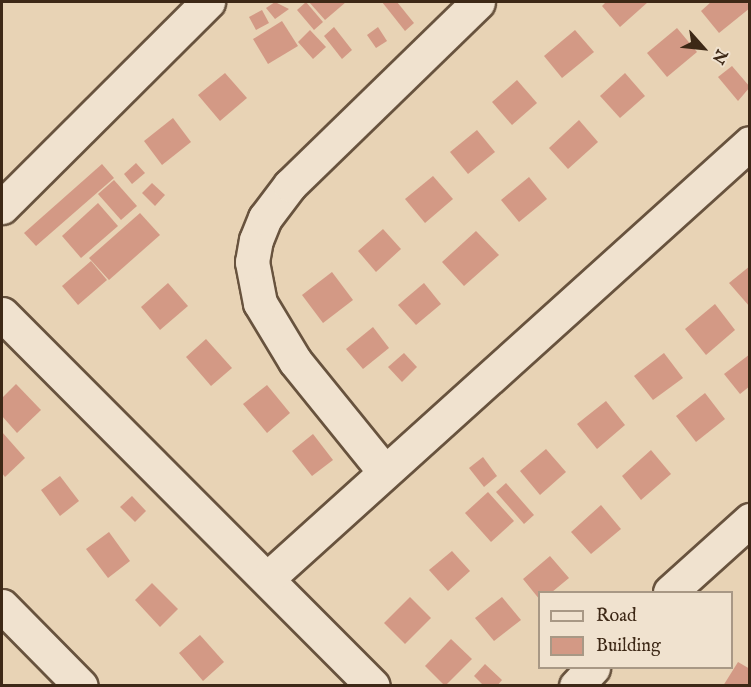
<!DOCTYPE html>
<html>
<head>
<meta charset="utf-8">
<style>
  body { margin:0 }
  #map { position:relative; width:751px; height:687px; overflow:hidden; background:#e8d3b5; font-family:"IM FELL English",serif }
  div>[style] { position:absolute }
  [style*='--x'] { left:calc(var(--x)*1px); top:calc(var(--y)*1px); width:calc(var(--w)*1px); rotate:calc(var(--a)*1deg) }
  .building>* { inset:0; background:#d39985 }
  .roads { filter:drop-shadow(2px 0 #68533e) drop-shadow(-2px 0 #68533e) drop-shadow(0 2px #68533e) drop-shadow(0 -2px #68533e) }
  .minor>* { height:33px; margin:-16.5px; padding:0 16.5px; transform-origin:16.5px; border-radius:16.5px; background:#f0e2cf }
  span { translate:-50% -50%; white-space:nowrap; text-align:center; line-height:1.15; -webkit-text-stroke:4.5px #f0e2cf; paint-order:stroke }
  .frame { position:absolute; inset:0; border:3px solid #3d2816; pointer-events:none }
  .legend { position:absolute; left:538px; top:591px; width:195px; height:78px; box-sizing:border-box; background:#f0e2cf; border:2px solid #a89885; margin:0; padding:8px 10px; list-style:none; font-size:18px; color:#3d2816 }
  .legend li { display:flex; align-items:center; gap:12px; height:30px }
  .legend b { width:30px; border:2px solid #a89885 }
  .north { position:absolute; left:673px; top:18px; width:60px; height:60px; -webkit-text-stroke:4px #f0e2cf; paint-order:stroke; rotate:117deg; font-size:16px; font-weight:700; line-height:24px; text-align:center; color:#3d2816 }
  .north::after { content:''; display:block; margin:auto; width:21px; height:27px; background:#3d2816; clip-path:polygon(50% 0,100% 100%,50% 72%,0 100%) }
</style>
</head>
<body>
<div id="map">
  <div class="building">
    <div style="clip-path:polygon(275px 2px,289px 9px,275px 19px,266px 8px)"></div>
    <div style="clip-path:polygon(306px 2px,323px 22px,314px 30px,297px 10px)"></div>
    <div style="clip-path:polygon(309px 2px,346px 2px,325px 20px)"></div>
    <div style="clip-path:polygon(382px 2px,397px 2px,414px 23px,405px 31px)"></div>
    <div style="clip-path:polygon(606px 2px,648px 2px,620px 27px,602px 6px)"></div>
    <div style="clip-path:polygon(711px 2px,747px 2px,750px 8px,719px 33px,701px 11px)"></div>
    <div style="clip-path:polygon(262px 10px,269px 23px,256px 30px,249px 17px)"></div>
    <div style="clip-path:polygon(282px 21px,298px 46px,268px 64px,253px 39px)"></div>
    <div style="clip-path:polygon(334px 27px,352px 50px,342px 59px,324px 36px)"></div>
    <div style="clip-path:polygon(378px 27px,387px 41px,376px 48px,367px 35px)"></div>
    <div style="clip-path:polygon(677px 28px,697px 52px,667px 77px,647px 53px)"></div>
    <div style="clip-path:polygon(310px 30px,326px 47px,313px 59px,298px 42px)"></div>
    <div style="clip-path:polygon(575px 30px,594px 52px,562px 78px,544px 56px)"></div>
    <div style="clip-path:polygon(732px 66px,750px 87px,738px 101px,718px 77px)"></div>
    <div style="clip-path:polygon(225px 73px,247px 98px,220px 121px,198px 95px)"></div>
    <div style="clip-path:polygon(625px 73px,645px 96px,620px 118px,600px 96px)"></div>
    <div style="clip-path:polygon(517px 80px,537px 103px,512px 125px,492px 102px)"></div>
    <div style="clip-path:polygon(173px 118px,191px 142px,162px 165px,144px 141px)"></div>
    <div style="clip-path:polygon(579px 120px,598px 142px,568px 169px,549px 148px)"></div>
    <div style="clip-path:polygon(477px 130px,495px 152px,468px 174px,450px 152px)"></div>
    <div style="clip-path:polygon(136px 163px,145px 173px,132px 184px,124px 174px)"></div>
    <div style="clip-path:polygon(102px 164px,114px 178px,36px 246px,24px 233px)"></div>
    <div style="clip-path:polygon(433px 176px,453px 199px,425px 223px,405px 199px)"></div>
    <div style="clip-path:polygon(529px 177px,547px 199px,519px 222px,501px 200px)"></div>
    <div style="clip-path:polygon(114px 180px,137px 206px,121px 220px,98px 194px)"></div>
    <div style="clip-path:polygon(152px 183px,165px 195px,155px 206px,142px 193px)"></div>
    <div style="clip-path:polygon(98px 203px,118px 226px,81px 258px,62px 236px)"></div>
    <div style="clip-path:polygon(140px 213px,160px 235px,109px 280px,89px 258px)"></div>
    <div style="clip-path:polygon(383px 229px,401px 249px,376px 272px,358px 251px)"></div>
    <div style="clip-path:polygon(476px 231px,499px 255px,464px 286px,442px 262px)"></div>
    <div style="clip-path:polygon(91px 261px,107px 280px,78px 305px,62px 286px)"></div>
    <div style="clip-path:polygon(750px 266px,750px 307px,729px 283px)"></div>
    <div style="clip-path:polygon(332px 272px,353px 300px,323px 323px,302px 295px)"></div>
    <div style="clip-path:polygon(168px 283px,188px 306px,160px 330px,141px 307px)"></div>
    <div style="clip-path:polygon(424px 283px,441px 304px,416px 325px,398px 305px)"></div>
    <div style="clip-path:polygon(715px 304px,735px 330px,706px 355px,685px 329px)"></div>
    <div style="clip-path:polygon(373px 327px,389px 348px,363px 369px,346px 349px)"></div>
    <div style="clip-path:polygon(206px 339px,232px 368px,211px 386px,186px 357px)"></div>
    <div style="clip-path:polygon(404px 353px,417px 367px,402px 382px,388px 367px)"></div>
    <div style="clip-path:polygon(664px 353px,683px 378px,653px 400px,634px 376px)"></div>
    <div style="clip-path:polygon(750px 354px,750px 386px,740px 394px,724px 374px)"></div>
    <div style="clip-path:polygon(16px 384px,41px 410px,17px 433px,2px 416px,2px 398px)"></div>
    <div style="clip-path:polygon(267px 385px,290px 413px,267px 433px,243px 404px)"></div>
    <div style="clip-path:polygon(705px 393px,725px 419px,696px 442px,676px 416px)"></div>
    <div style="clip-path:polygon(606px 401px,625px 425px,597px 449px,577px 424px)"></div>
    <div style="clip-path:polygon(2px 432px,25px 458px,5px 477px,2px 473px)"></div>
    <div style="clip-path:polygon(313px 434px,333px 460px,312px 476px,292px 451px)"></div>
    <div style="clip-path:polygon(546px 449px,566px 472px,540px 495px,520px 471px)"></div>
    <div style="clip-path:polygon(651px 450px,671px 474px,641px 500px,622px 476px)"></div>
    <div style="clip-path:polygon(483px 457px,497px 476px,484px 487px,469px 468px)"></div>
    <div style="clip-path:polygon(60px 476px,79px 501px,60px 516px,41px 490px)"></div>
    <div style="clip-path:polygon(506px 483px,534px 515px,524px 524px,496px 492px)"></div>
    <div style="clip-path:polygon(488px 492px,514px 521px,491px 542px,465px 513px)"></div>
    <div style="clip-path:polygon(132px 496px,146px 511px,135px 522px,120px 507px)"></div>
    <div style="clip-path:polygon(601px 505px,621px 529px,591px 554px,571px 532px)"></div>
    <div style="clip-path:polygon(109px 532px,130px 561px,108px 578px,86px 549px)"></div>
    <div style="clip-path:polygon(452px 551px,470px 571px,448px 591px,429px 570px)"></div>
    <div style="clip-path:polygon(550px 556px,569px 578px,552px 592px,540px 592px,540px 600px,523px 579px)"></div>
    <div style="clip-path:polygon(152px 583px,178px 609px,160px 627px,135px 600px)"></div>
    <div style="clip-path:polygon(410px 597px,431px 618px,405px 644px,384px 623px)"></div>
    <div style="clip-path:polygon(502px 597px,521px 620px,494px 641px,475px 618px)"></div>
    <div style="clip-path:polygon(200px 635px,224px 662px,203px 681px,179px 653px)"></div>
    <div style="clip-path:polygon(451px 639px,472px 659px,445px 686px,425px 666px)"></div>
    <div style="clip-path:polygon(738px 662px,750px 669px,750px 686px,723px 686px)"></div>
    <div style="clip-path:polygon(485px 664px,502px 680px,497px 686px,484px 686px,474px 676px)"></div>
  </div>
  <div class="roads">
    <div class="minor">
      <div style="--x:2;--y:207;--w:291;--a:-44.9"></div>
      <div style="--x:2;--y:314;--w:525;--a:45.08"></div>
      <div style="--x:384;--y:471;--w:141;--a:-129"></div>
      <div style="--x:295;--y:361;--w:68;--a:-121.1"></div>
      <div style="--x:260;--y:303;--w:42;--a:-101"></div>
      <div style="--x:252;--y:262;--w:22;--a:-80"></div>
      <div style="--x:256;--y:240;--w:24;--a:-68"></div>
      <div style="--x:265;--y:218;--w:41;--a:-52.9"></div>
      <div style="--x:290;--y:185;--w:262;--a:-44.2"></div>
      <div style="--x:268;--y:578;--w:649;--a:-42.07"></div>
      <div style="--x:670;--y:592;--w:108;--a:-42"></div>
      <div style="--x:2;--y:606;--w:112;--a:45.4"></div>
      <div style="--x:576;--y:686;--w:25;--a:-47"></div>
    </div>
  </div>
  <div class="frame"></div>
  <ul class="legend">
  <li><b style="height:8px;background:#f0e2cf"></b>Road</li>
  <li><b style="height:16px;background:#d39985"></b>Building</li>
  </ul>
  <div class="north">N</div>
</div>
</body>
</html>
